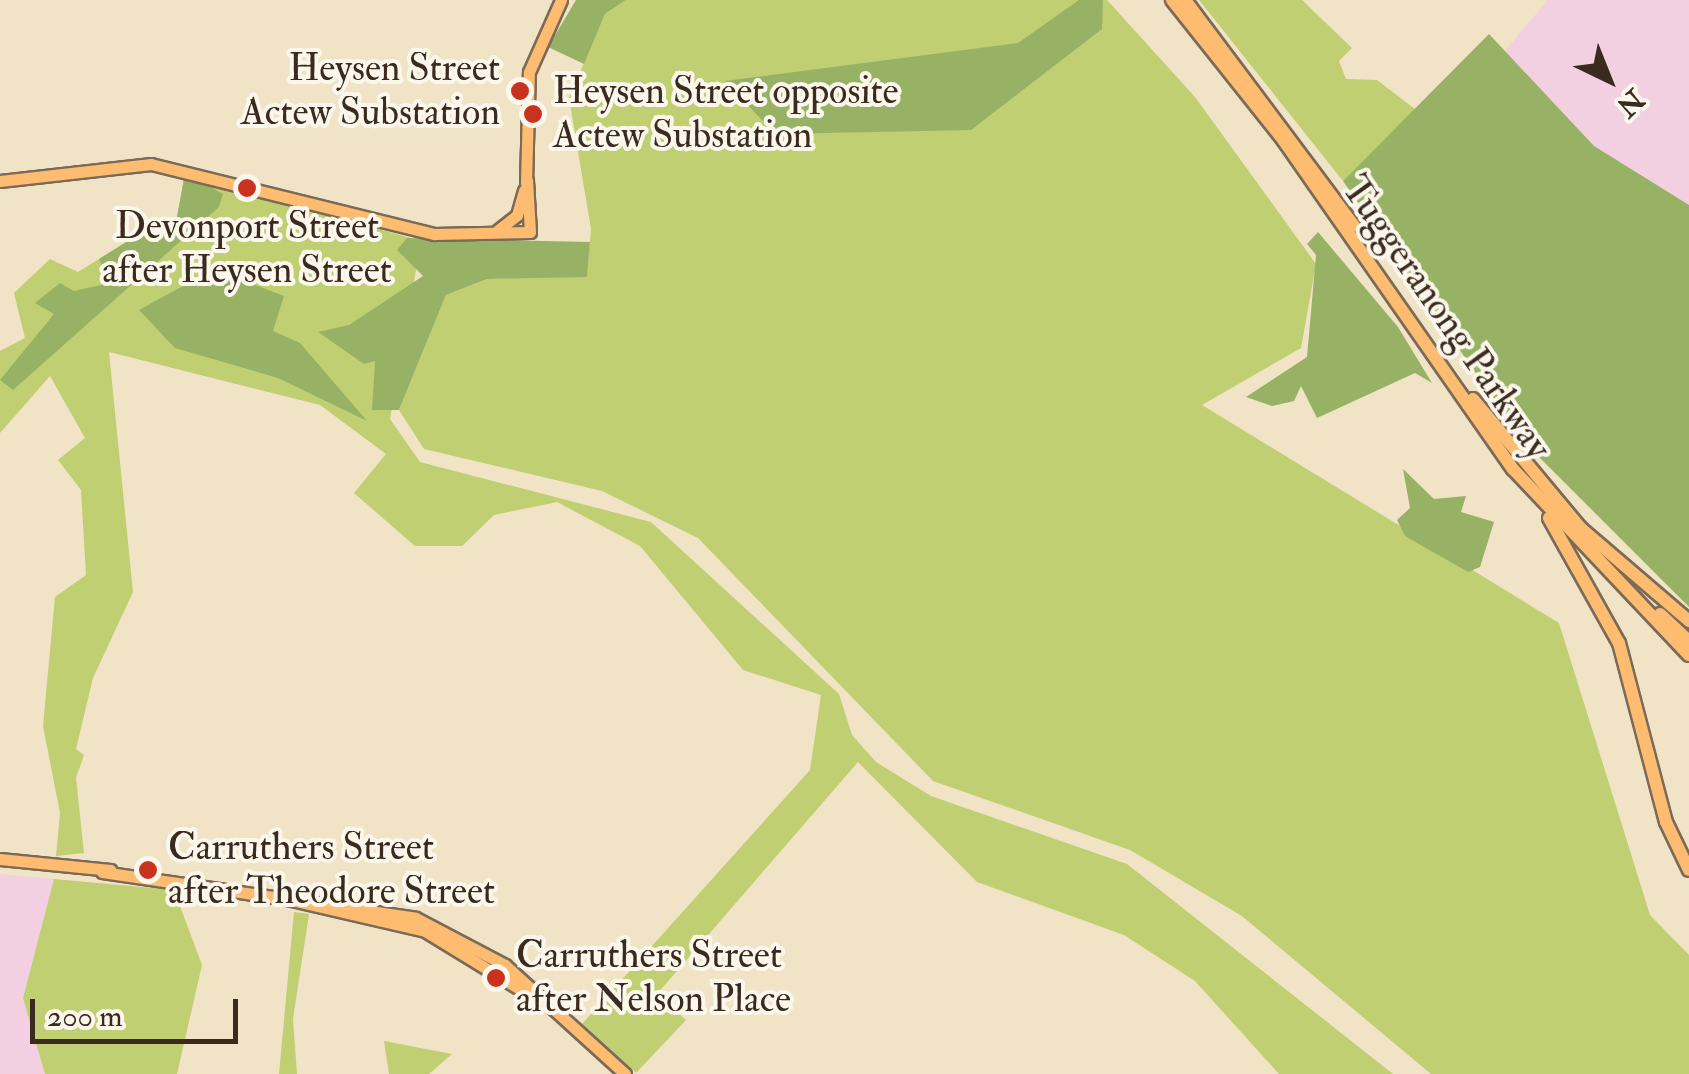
<!DOCTYPE html>
<html>
<head>
<meta charset="utf-8">
<style>
  body { margin:0 }
  #map { position:relative; width:1689px; height:1074px; overflow:hidden; background:#f0e3c6; font-family:"IM FELL Double Pica",serif }
  div>[style] { position:absolute }
  [style*='--x'] { left:calc(var(--x)*1px); top:calc(var(--y)*1px); width:calc(var(--w)*1px); rotate:calc(var(--a)*1deg) }
  .built>* { inset:0; background:#f2cfe1 }
  .green>* { inset:0; background:#bfcf72 }
  .forest>* { inset:0; background:#97b264 }
  .roads { filter:drop-shadow(2px 0 #7a6b59) drop-shadow(-2px 0 #7a6b59) drop-shadow(0 2px #7a6b59) drop-shadow(0 -2px #7a6b59) }
  .major>* { height:11px; margin:-5.5px; padding:0 5.5px; transform-origin:5.5px; border-radius:5.5px; background:#fdbc70 }
  .highway>* { height:12px; margin:-6px; padding:0 6px; transform-origin:6px; border-radius:6px; background:#fdbc70 }
  .dots>* { width:28px; height:28px; translate:-50% -50%; box-sizing:border-box; border:5px solid #fbf7ec; border-radius:50% }
  span { translate:-50% -50%; white-space:nowrap; text-align:center; line-height:1.15; -webkit-text-stroke:8px #fbf7ec; paint-order:stroke }
  .poi-label { font-size:38px; color:#3b2a1e }
  .right { translate:-100% -50%; text-align:right }
  .left { translate:0 -50%; text-align:left }
  .street-label { font-size:38px; color:#3b2a1e }
  .north { position:absolute; left:1559px; top:30px; width:100px; height:100px; -webkit-text-stroke:8px #fbf7ec; paint-order:stroke; rotate:137deg; font-size:28px; font-weight:700; line-height:40px; text-align:center; color:#3b2a1e }
  .north::after { content:''; display:block; margin:auto; width:35px; height:45px; background:#3b2a1e; clip-path:polygon(50% 0,100% 100%,50% 72%,0 100%) }
  .scale { position:absolute; left:30px; top:999px; width:208px; height:45px; box-sizing:border-box; border:5px solid #3b2a1e; border-top:0; padding-left:12px; font-size:30px; line-height:35px; white-space:nowrap; color:#3b2a1e; -webkit-text-stroke:8px #fbf7ec; paint-order:stroke }
</style>
</head>
<body>
<div id="map">
  <div class="built">
    <div style="clip-path:polygon(1548px 0,1689px 0,1689px 205px,1594px 146px,1505px 51px)"></div>
    <div style="clip-path:polygon(0 874px,54px 879px,23px 998px,45px 1074px,0 1074px)"></div>
  </div>
  <div class="green">
    <div style="clip-path:polygon(626px 0,1107px 0,1195px 97px,1316px 264px,1301px 348px,1202px 405px,1559px 623px,1650px 915px,1689px 955px,1689px 1074px,1431px 1074px,1242px 916px,1130px 850px,933px 781px,698px 538px,602px 491px,424px 449px,399px 410px,446px 295px,487px 279px,587px 276px,591px 229px,569px 98px,605px 14px)"></div>
    <div style="clip-path:polygon(1199px 0,1302px 0,1352px 48px,1339px 61px,1346px 79px,1377px 80px,1415px 109px,1343px 181px)"></div>
    <div style="clip-path:polygon(185px 173px,421px 241px,390px 419px,420px 462px,651px 522px,839px 694px,852px 735px,876px 762px,931px 796px,1127px 864px,1393px 1074px,1279px 1074px,1195px 981px,1124px 935px,977px 882px,858px 762px,657px 994px,686px 1020px,636px 1073px,582px 1024px,810px 770px,821px 695px,743px 670px,640px 546px,557px 502px,494px 515px,462px 546px,415px 546px,354px 493px,386px 454px,320px 405px,109px 352px,133px 592px,93px 678px,76px 749px,84px 755px,76px 778px,84px 853px,56px 856px,60px 813px,43px 726px,55px 597px,86px 575px,81px 490px,58px 460px,85px 438px,50px 376px,0 433px,0 351px,25px 338px,14px 293px,50px 259px,78px 272px,136px 236px,175px 228px)"></div>
    <div style="clip-path:polygon(54px 879px,174px 890px,202px 965px,177px 1074px,45px 1074px,23px 998px)"></div>
    <div style="clip-path:polygon(294px 912px,309px 914px,293px 1019px,297px 1074px,279px 1074px)"></div>
    <div style="clip-path:polygon(384px 1041px,452px 1054px,429px 1074px,389px 1074px)"></div>
  </div>
  <div class="forest">
    <div style="clip-path:polygon(576px 0,626px 0,605px 14px,584px 64px,548px 47px)"></div>
    <div style="clip-path:polygon(1079px 0,1103px 0,1102px 29px,971px 130px,775px 134px,725px 81px,1018px 43px)"></div>
    <div style="clip-path:polygon(1489px 34px,1594px 146px,1689px 205px,1689px 607px,1522px 440px,1343px 181px)"></div>
    <div style="clip-path:polygon(185px 173px,223px 194px,219px 207px,13px 390px,0 380px,54px 314px,35px 303px,60px 283px,74px 291px,110px 283px,99px 259px,136px 236px,175px 228px)"></div>
    <div style="clip-path:polygon(1318px 232px,1398px 327px,1432px 383px,1415px 373px,1317px 418px,1301px 386px,1294px 401px,1272px 406px,1246px 397px,1307px 357px,1316px 255px,1307px 244px)"></div>
    <div style="clip-path:polygon(407px 238px,590px 242px,587px 277px,487px 279px,446px 295px,399px 410px,372px 410px,375px 361px,364px 364px,318px 332px,349px 325px,423px 276px,397px 250px)"></div>
    <div style="clip-path:polygon(214px 269px,284px 296px,273px 331px,300px 343px,367px 421px,278px 378px,175px 348px,139px 310px)"></div>
    <div style="clip-path:polygon(1403px 469px,1434px 499px,1466px 496px,1461px 512px,1494px 522px,1480px 567px,1468px 572px,1405px 536px,1397px 520px,1410px 508px)"></div>
  </div>
  <div class="roads">
    <div class="major">
      <div style="--x:0;--y:181;--w:152;--a:-6.4"></div>
      <div style="--x:151;--y:164;--w:292;--a:13.9"></div>
      <div style="--x:434;--y:234;--w:96;--a:-1.2"></div>
      <div style="--x:530;--y:232;--w:52;--a:-93.3"></div>
      <div style="--x:526;--y:183;--w:111;--a:-88.5"></div>
      <div style="--x:529;--y:72;--w:79;--a:-66"></div>
      <div style="--x:498;--y:230;--w:24;--a:-38"></div>
      <div style="--x:517;--y:215;--w:26;--a:-74"></div>
      <div style="--x:0;--y:859;--w:111;--a:5.7"></div>
      <div style="--x:102;--y:872;--w:317;--a:8.3"></div>
      <div style="--x:416;--y:918;--w:101;--a:27.8"></div>
      <div style="--x:505;--y:965;--w:162;--a:42.2"></div>
      <div style="--x:278;--y:897;--w:151;--a:13"></div>
      <div style="--x:425;--y:931;--w:124;--a:31.5"></div>
    </div>
    <div class="highway">
      <div style="--x:1172;--y:0;--w:180;--a:51.5"></div>
      <div style="--x:1284;--y:141;--w:400;--a:55.1"></div>
      <div style="--x:1513;--y:469;--w:256;--a:46.6"></div>
      <div style="--x:1185;--y:0;--w:282;--a:53.2"></div>
      <div style="--x:1473;--y:399;--w:170;--a:50.2"></div>
      <div style="--x:1549;--y:518;--w:143;--a:60.8"></div>
      <div style="--x:1619;--y:643;--w:185;--a:75.3"></div>
      <div style="--x:1666;--y:822;--w:53;--a:64.4"></div>
      <div style="--x:1577;--y:525;--w:148;--a:40.6"></div>
      <div style="--x:1660;--y:614;--w:40;--a:43"></div>
    </div>
  </div>
  <div class="dots">
    <div style="left:520px;top:91px;background:#c8321e"></div>
    <div style="left:533px;top:114px;background:#c8321e"></div>
    <div style="left:247px;top:188px;background:#c8321e"></div>
    <div style="left:148px;top:870px;background:#c8321e"></div>
    <div style="left:496px;top:978px;background:#c8321e"></div>
  </div>
  <div class="poi-label">
    <span class="right" style="left:500px;top:91px">Heysen Street<br>Actew Substation</span>
    <span class="left" style="left:553px;top:114px">Heysen Street opposite<br>Actew Substation</span>
    <span style="left:247px;top:249px">Devonport Street<br>after Heysen Street</span>
    <span class="left" style="left:168px;top:870px">Carruthers Street<br>after Theodore Street</span>
    <span class="left" style="left:516px;top:978px">Carruthers Street<br>after Nelson Place</span>
  </div>
  <div class="street-label">
    <span style="left:1446px;top:318px;rotate:55deg">Tuggeranong Parkway</span>
  </div>
  <div class="north">N</div>
  <div class="scale">200 m</div>
</div>
</body>
</html>
